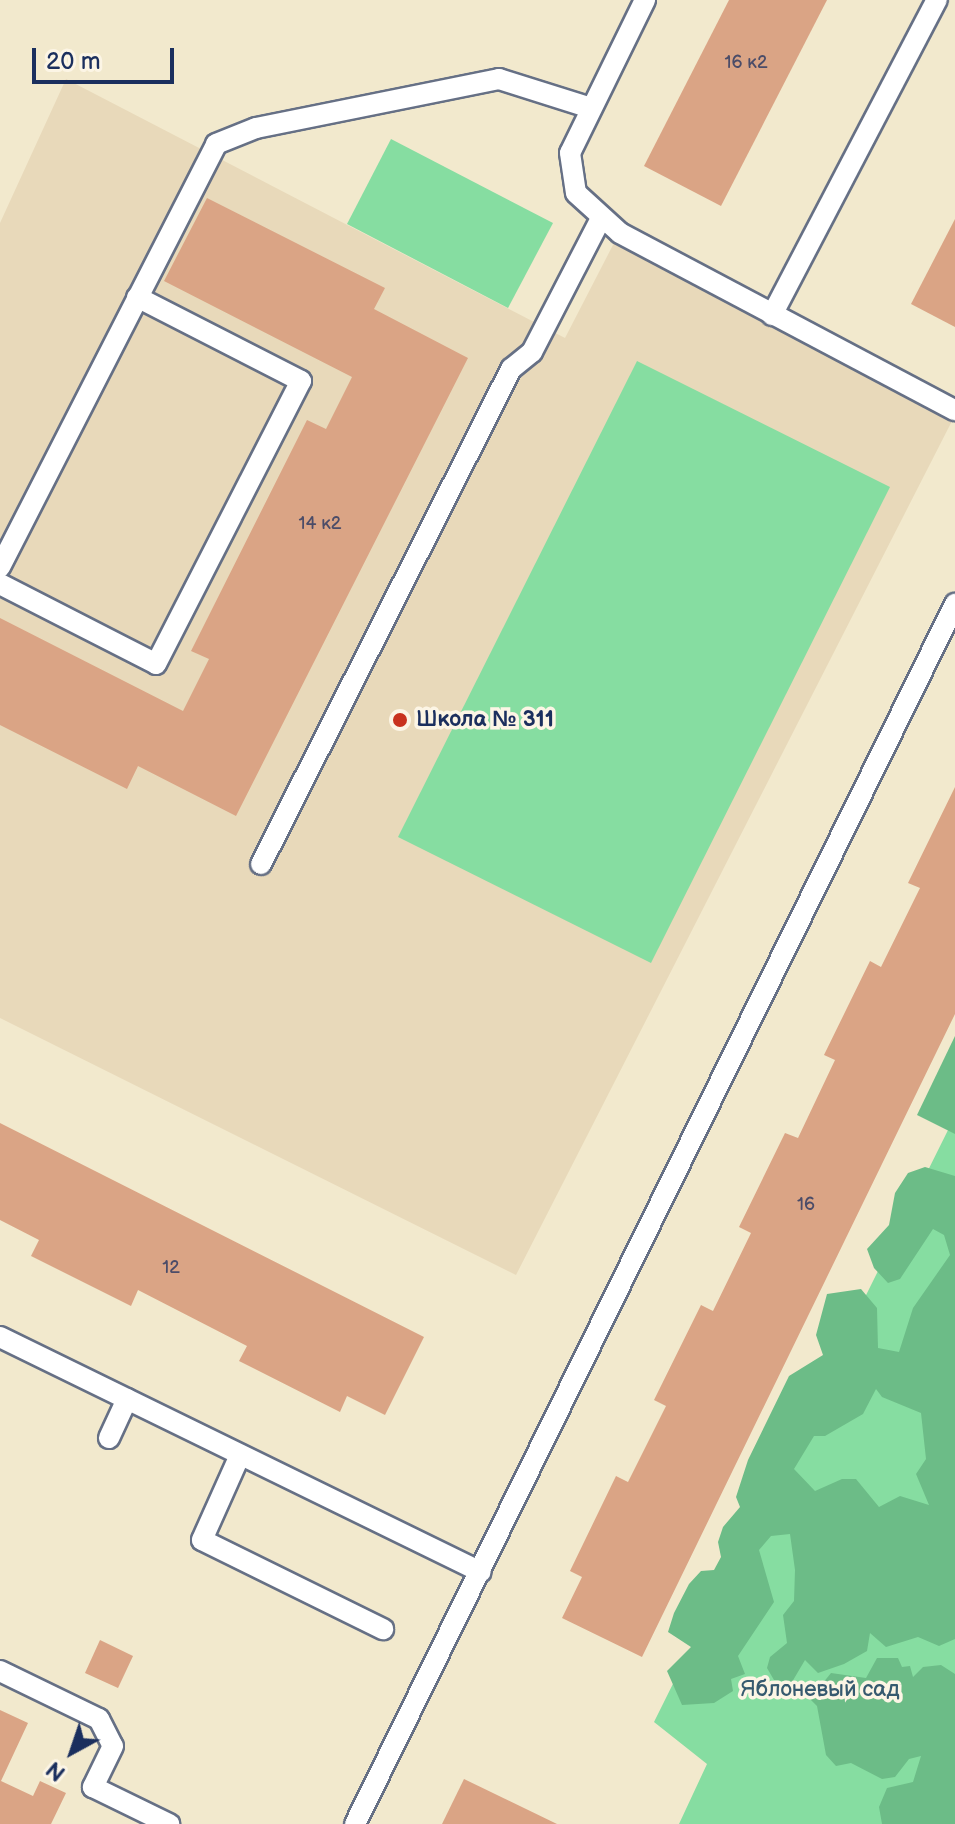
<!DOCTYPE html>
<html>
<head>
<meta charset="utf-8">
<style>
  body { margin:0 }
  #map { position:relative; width:955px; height:1824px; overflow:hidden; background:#f2e9cd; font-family:"Balsamiq Sans",sans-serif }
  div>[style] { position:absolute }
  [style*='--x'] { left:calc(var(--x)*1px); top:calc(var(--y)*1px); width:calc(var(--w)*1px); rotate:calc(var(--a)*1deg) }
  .built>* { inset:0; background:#e8d9ba }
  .green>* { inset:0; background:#86dda1 }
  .forest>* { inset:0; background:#6cbc87 }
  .building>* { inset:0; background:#daa485 }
  .roads { filter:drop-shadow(2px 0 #667085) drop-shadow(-2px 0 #667085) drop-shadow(0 2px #667085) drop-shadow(0 -2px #667085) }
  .lane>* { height:20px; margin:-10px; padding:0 10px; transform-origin:10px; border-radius:10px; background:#fff }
  .dots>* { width:22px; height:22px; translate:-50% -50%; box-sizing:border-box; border:4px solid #fcf5e5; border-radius:50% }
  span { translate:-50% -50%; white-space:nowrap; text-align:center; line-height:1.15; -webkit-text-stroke:7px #fcf5e5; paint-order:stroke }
  .number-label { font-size:18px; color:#4b4c68 }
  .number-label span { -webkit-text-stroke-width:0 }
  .poi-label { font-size:22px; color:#1b2f5e; font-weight:700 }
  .left { translate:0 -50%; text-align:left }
  .park-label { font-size:22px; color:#365a6f }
  .north { position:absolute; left:32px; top:1712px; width:80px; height:80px; -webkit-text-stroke:6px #fcf5e5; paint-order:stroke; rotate:220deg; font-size:22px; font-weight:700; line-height:32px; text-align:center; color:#1b2f5e }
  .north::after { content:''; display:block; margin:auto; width:28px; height:36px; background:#1b2f5e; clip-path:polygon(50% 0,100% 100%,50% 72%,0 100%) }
  .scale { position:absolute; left:32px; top:48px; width:142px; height:36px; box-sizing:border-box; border:4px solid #1b2f5e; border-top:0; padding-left:10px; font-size:24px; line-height:28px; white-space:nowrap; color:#1b2f5e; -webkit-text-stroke:6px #fcf5e5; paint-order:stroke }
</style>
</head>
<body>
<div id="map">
  <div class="built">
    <div style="clip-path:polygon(66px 79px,565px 338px,614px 243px,952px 421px,516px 1275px,0 1018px,0 223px)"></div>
  </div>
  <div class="green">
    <div style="clip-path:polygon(391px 139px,553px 223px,508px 308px,347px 224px)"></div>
    <div style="clip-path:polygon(637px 361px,890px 487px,651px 963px,398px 837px)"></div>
    <div style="clip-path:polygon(955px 1116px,955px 1824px,679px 1824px,707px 1764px,654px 1722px)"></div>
  </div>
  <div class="forest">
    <div style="clip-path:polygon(955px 1036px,955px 1134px,917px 1115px)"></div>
    <div style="clip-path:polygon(evenodd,925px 1167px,955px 1176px,955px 1639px,939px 1646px,918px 1637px,886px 1647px,870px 1633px,867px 1651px,844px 1664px,818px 1673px,805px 1660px,792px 1682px,774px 1680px,767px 1668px,770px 1657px,787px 1643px,783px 1615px,794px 1601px,795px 1570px,790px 1534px,771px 1536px,759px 1550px,774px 1602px,738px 1656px,745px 1674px,731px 1679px,733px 1691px,714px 1703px,682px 1705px,667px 1671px,691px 1647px,668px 1632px,674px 1613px,689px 1584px,701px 1571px,714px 1570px,721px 1557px,718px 1542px,723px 1527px,740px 1507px,736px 1497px,748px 1460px,789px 1376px,823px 1355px,816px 1335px,827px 1294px,861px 1289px,877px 1308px,878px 1348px,899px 1352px,913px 1308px,950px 1255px,944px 1235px,933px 1229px,900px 1279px,888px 1283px,874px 1268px,867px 1249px,889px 1225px,895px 1193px,908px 1173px,925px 1167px,876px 1389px,882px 1397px,921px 1413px,926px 1459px,916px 1474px,929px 1505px,900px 1496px,879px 1507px,856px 1479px,842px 1479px,815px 1491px,794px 1469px,814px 1436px,825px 1436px,863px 1414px,876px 1389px)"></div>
    <div style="clip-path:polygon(877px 1658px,898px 1658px,902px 1667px,910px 1666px,913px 1677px,923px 1667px,941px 1665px,955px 1674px,955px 1824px,882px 1824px,879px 1807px,887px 1788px,913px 1782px,921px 1756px,909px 1759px,895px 1777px,882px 1779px,851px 1763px,836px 1766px,826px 1755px,817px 1706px,804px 1693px,818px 1689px,831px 1673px,866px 1678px)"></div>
  </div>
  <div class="building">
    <div style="clip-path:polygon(729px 0,827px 0,721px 206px,644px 166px)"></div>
    <div style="clip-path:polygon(207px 198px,385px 288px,374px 309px,468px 358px,236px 816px,138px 766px,127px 789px,0 725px,0 618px,183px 711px,209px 659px,191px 651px,307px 420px,326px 429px,352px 377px,164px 281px)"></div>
    <div style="clip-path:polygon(955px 219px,955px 327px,911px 304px)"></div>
    <div style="clip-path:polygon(955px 787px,955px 1014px,642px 1657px,562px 1618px,582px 1577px,570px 1571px,616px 1476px,628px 1482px,666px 1406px,654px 1400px,701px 1305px,713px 1311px,751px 1233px,739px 1227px,785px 1133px,798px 1138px,835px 1060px,824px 1055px,870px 961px,881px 967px,920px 888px,908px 883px)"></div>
    <div style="clip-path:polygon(0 1123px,424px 1337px,385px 1415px,347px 1396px,340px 1412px,239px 1361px,247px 1346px,138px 1290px,131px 1306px,31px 1256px,39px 1240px,0 1220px)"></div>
    <div style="clip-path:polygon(100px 1640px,133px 1656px,118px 1688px,85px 1673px)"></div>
    <div style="clip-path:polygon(0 1710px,28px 1723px,1px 1781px,33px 1796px,40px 1781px,66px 1793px,51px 1824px,0 1824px)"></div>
    <div style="clip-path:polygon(464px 1779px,557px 1824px,442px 1824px)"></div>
  </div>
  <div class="roads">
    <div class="lane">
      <div style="--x:645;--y:0;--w:170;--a:116.1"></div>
      <div style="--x:570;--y:153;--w:40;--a:81.5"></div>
      <div style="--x:576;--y:193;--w:59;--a:42.3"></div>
      <div style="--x:620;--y:233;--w:379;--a:27.9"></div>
      <div style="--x:772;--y:315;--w:356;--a:-62.4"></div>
      <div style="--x:0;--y:567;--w:475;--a:-62.9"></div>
      <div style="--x:216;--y:144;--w:43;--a:-21.8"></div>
      <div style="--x:256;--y:128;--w:248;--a:-11.4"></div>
      <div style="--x:499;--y:79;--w:96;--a:17.5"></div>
      <div style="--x:0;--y:584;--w:175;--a:27.1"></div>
      <div style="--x:156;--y:664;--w:318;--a:-62.9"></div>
      <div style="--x:301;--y:381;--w:184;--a:-152.9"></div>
      <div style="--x:261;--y:864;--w:555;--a:-63.2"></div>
      <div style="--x:511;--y:369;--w:27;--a:-39"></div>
      <div style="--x:532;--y:352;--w:148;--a:-62.7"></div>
      <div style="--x:0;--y:1337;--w:535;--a:26.04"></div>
      <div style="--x:109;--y:1438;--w:43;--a:-65.2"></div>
      <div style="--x:240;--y:1455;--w:93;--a:114.1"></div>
      <div style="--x:202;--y:1540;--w:202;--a:26.2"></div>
      <div style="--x:0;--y:1671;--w:110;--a:25.9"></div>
      <div style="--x:99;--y:1719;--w:30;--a:63"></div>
      <div style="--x:113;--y:1746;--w:46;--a:116"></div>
      <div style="--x:93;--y:1787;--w:85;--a:26"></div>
      <div style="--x:355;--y:1824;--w:1360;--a:-63.81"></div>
    </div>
  </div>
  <div class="dots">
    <div style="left:400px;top:720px;background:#c8321e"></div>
  </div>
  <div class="number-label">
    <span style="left:746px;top:63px">16 к2</span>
    <span style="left:320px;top:524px">14 к2</span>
    <span style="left:806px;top:1205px">16</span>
    <span style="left:171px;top:1268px">12</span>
  </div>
  <div class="poi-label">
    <span class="left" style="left:416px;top:720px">Школа № 311</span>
  </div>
  <div class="park-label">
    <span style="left:820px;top:1690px">Яблоневый сад</span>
  </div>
  <div class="north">N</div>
  <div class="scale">20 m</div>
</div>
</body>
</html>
